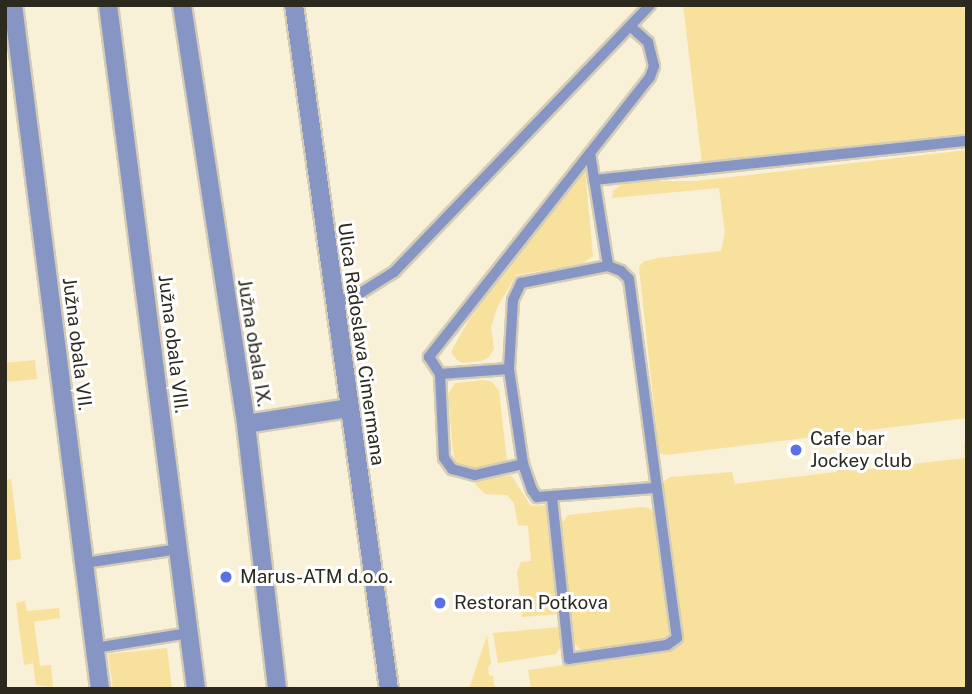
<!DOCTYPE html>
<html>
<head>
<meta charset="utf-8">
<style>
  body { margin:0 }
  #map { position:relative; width:972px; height:694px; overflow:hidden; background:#f8f0d7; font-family:"Public Sans",sans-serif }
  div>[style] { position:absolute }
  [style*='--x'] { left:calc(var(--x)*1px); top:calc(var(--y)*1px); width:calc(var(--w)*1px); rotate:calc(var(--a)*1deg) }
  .green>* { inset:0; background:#f8e19c }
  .roads { filter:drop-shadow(2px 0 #d3ccb6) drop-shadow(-2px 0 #d3ccb6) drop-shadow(0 2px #d3ccb6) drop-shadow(0 -2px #d3ccb6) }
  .service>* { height:10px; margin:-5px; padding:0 5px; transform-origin:5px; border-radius:5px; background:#8795c4 }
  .minor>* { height:18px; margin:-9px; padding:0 9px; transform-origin:9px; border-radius:9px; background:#8795c4 }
  .tertiary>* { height:18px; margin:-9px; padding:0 9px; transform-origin:9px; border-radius:9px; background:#8795c4 }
  .dots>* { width:19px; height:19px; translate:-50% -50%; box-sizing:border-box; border:4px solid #fff; border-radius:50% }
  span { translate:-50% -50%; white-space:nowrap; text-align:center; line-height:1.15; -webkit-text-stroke:6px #fff; paint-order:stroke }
  .street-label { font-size:19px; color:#2c291f }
  .poi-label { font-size:19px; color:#2c291f }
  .left { translate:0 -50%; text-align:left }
  .frame { position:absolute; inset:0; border:7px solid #2c291f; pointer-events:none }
</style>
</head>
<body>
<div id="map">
  <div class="green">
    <div style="clip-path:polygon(683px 5px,964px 5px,967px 29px,967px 133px,702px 163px)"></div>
    <div style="clip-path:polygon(967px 150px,967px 418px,666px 455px,659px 453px,639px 267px,643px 262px,658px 258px,721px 251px,725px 232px,719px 188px,612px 198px,613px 191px,622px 184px,652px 181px,696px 181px)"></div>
    <div style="clip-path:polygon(585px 169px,593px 256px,582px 264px,516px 275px,497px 308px,491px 327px,494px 349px,489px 357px,481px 361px,462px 363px,456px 359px,451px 352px,467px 323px,509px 263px)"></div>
    <div style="clip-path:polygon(35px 360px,37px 379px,5px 382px,5px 363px)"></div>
    <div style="clip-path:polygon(484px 380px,492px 382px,499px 391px,507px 461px,504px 465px,468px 470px,456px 462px,453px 453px,448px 394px,455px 383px)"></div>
    <div style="clip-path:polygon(964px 443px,967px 443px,967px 689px,531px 689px,528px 670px,673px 650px,683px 642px,663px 482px,670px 477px,732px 472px,735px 484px,837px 472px,837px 459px,849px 457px,852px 471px,965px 458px)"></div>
    <div style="clip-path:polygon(511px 475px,531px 506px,547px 505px,559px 614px,522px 617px,517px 572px,521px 562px,531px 561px,528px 526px,518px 525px,514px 503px,507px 495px,485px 494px,475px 484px,477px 480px)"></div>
    <div style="clip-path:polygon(11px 479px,21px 559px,5px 561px,5px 480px)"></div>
    <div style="clip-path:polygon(642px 507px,649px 508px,654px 513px,670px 627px,668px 637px,658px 641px,582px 651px,575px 644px,573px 636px,561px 524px,568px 515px)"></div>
    <div style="clip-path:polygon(25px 601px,27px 611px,59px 608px,60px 618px,34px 622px,40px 666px,51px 665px,53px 687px,36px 685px,33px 663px,24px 665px,16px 603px)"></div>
    <div style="clip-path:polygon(559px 627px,562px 644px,556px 654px,498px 663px,493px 633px)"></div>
    <div style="clip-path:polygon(487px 635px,491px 664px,488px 667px,489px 675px,493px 676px,495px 689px,469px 689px)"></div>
    <div style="clip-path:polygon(167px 648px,172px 689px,113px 689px,108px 654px)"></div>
  </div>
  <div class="roads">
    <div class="service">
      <div style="--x:630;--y:26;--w:24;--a:42"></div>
      <div style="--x:648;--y:42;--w:25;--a:76"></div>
      <div style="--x:654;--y:66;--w:12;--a:110"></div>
      <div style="--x:650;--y:77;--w:357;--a:128.3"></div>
      <div style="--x:429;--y:357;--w:20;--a:57"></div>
      <div style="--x:440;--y:374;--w:69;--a:-4.1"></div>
      <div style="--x:509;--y:369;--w:96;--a:81.6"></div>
      <div style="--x:523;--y:464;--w:28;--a:71"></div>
      <div style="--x:532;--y:490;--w:9;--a:54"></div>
      <div style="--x:537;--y:497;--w:118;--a:-4.4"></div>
      <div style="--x:590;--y:153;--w:114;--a:80.9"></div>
      <div style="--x:594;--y:180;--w:375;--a:-6"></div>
      <div style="--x:335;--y:303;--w:29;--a:-22"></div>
      <div style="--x:362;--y:292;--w:38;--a:-32"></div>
      <div style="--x:394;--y:272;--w:370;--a:-46.2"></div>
      <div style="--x:509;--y:369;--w:69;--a:-86.7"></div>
      <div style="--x:513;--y:300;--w:19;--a:-65"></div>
      <div style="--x:521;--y:283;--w:89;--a:-11.1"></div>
      <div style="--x:608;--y:266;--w:14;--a:21"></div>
      <div style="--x:621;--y:271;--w:11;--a:45"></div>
      <div style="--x:629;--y:279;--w:362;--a:82.4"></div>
      <div style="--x:677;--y:638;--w:12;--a:145"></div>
      <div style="--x:667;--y:645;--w:99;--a:171.9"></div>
      <div style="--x:569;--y:659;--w:164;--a:-96"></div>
      <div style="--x:440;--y:374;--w:84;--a:87.3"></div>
      <div style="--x:444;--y:458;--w:14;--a:54"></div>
      <div style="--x:452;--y:469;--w:24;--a:15"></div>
      <div style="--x:475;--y:475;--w:49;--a:-12.9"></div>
      <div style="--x:84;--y:563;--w:96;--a:-8.4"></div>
      <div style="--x:95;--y:648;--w:95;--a:-9.1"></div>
    </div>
    <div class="minor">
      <div style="--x:13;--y:5;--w:690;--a:82.75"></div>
      <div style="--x:108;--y:5;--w:690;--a:82.67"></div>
      <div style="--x:182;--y:5;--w:424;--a:81.3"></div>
      <div style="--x:246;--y:424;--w:267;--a:83.3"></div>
      <div style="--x:246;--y:424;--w:104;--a:-8.8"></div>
    </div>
    <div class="tertiary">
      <div style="--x:294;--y:5;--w:691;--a:82.09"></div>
    </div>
  </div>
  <div class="dots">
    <div style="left:796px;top:450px;background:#5871e7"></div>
    <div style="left:226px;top:577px;background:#5871e7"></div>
    <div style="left:440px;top:603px;background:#5871e7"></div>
  </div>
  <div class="street-label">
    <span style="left:254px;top:343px;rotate:81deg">Južna obala IX.</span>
    <span style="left:77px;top:344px;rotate:83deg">Južna obala VII.</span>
    <span style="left:173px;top:344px;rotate:83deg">Južna obala VIII.</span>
    <span style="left:361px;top:344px;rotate:82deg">Ulica Radoslava Cimermana</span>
  </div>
  <div class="poi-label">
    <span class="left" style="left:810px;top:450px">Cafe bar<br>Jockey club</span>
    <span class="left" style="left:240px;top:577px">Marus-ATM d.o.o.</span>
    <span class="left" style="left:454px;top:603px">Restoran Potkova</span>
  </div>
  <div class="frame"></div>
</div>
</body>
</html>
